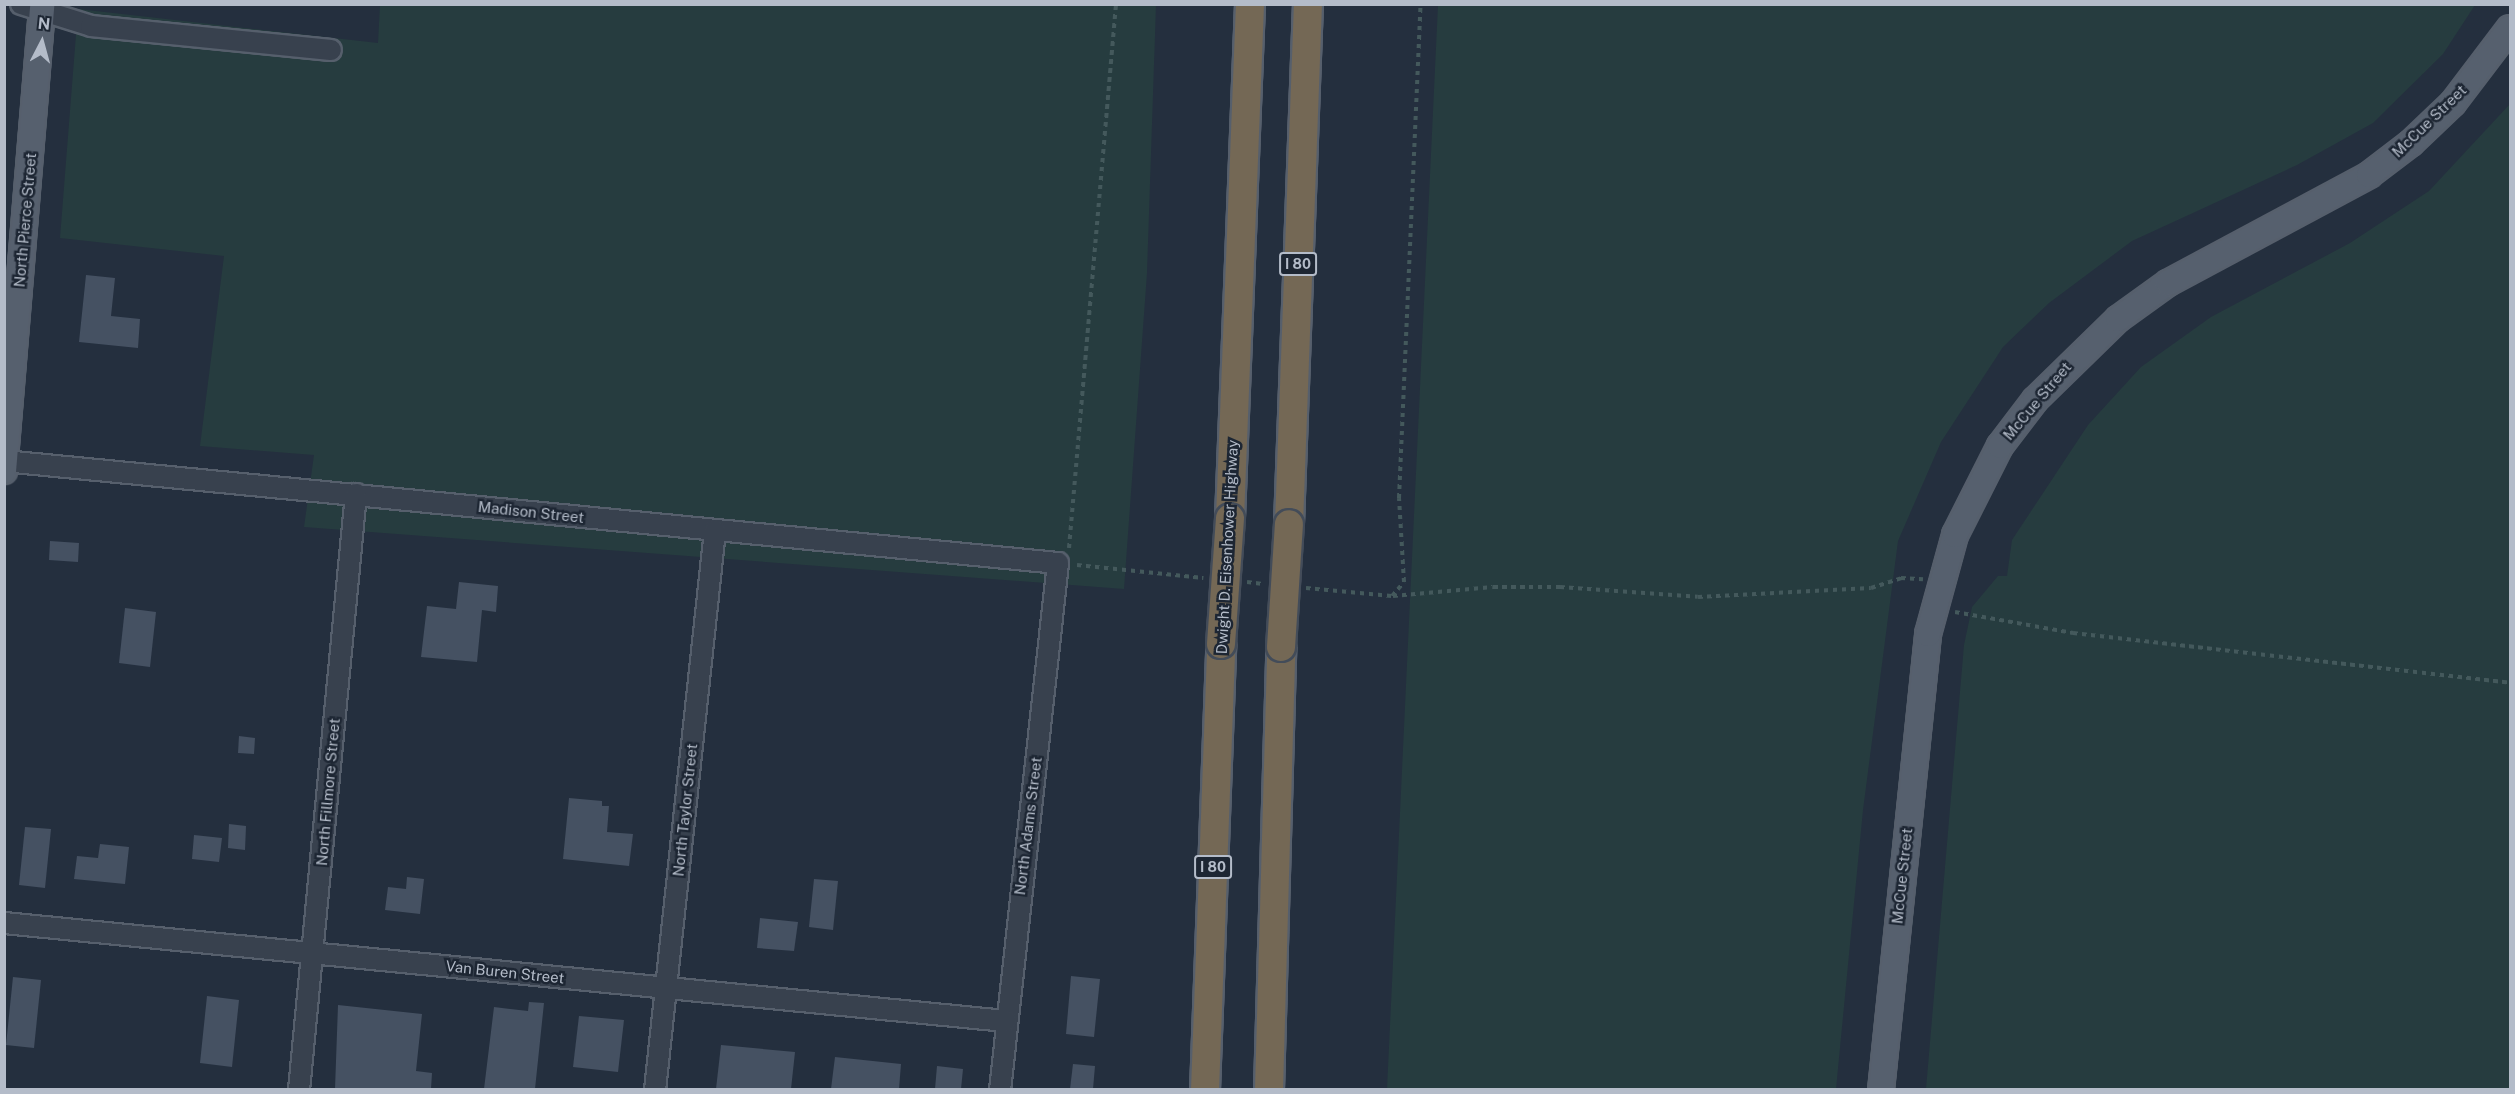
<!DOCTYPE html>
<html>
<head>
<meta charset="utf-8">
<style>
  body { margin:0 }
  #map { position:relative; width:2515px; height:1094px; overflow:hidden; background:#242f3e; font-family:"Public Sans",sans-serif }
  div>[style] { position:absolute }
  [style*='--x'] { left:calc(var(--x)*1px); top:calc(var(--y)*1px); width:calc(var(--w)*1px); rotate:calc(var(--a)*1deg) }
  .green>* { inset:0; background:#263c3f }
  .building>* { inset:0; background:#455162 }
  .path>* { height:4px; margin-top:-2px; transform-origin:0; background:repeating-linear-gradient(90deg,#44595c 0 4.5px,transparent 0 9px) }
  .roads { filter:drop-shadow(2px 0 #565f6c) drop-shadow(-2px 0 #565f6c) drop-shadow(0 2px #565f6c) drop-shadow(0 -2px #565f6c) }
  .minor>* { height:20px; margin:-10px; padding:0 10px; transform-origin:10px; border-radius:10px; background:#38414e }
  .major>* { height:24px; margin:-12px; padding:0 12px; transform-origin:12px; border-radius:12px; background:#56606e }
  .highway>* { height:28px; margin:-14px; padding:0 14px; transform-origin:14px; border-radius:14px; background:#746855 }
  .bridges { filter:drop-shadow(2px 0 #434c59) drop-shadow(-2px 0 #434c59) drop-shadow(0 2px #434c59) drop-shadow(0 -2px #434c59) }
  .highway-bridge>* { height:28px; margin:-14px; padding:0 14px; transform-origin:14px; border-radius:14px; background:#746855 }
  span { translate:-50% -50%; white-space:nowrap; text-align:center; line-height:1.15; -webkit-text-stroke:5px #1d2633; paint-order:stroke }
  .shield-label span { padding:2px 4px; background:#1d2633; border:2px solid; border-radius:4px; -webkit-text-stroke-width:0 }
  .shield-label { font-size:14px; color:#b4bcc9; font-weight:700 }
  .street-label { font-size:15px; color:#b4bcc9 }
  .frame { position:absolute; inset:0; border:6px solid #b4bcc9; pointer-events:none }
  .north { position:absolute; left:12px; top:12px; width:60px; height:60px; -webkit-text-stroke:4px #1d2633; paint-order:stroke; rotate:6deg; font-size:16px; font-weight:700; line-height:24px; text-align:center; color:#b4bcc9 }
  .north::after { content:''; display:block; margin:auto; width:21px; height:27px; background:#b4bcc9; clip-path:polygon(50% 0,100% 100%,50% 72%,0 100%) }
</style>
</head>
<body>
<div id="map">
  <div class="green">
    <div style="clip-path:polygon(380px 5px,1156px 5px,1147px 273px,1124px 589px,304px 527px,314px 455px,200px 446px,224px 256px,60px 238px,78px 9px,378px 43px)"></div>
    <div style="clip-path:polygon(1438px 5px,2475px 5px,2443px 54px,2373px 123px,2297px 165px,2132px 241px,2049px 303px,2003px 347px,1941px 442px,1898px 541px,1863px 810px,1836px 1089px,1387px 1089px)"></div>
    <div style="clip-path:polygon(2510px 104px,2510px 1089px,1926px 1089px,1964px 645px,1972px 607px,1998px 576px,2007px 576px,2012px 540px,2088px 425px,2141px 367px,2211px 317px,2350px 243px,2429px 191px)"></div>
  </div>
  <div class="building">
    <div style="clip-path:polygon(86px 275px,115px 278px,111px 316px,140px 319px,138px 348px,79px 342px)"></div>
    <div style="clip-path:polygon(50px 541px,79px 543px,78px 562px,49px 560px)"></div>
    <div style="clip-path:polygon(459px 582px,498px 586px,496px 612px,482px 610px,477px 662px,421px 657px,427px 606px,456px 609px)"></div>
    <div style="clip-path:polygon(125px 608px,156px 612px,150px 667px,119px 663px)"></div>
    <div style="clip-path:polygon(239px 736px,255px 738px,254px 754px,238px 753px)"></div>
    <div style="clip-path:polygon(569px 798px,602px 801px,602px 806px,609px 806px,607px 832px,633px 834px,629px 866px,563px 859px)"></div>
    <div style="clip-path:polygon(229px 824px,246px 826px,245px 850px,228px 848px)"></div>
    <div style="clip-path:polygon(25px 827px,51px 829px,45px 888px,19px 885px)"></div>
    <div style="clip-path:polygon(194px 835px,222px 838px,219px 862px,192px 859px)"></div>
    <div style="clip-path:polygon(100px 844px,129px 847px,125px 884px,74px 879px,77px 856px,98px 858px)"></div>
    <div style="clip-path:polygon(407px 877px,424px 879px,420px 914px,385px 910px,388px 887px,406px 889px)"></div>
    <div style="clip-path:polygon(814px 879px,838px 881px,833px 930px,809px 927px)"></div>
    <div style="clip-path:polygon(760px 918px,798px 922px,794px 951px,757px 948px)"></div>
    <div style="clip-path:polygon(1071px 976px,1100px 979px,1094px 1037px,1066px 1034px)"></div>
    <div style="clip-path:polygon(13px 977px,41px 980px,34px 1048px,6px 1045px)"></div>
    <div style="clip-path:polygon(207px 996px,239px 1000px,232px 1067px,200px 1063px)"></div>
    <div style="clip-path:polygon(529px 1002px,544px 1003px,535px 1089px,484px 1089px,494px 1007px,528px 1011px)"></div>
    <div style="clip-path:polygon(338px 1005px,422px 1014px,416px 1071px,432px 1073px,431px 1089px,335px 1089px)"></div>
    <div style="clip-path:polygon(579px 1016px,624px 1020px,618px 1072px,573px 1067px)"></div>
    <div style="clip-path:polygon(721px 1045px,795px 1052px,791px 1089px,716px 1089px)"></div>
    <div style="clip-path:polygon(835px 1057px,901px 1064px,899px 1089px,831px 1089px)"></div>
    <div style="clip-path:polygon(1073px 1064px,1095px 1066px,1093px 1089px,1070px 1089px)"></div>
    <div style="clip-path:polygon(937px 1066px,963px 1069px,961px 1089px,935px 1089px)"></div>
  </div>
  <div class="path">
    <div style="--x:1069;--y:548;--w:546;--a:-85.06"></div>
    <div style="--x:1077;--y:565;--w:127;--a:5.9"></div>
    <div style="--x:1247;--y:582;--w:16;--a:7"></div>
    <div style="--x:1306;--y:588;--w:86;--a:5.3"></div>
    <div style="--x:1392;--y:596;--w:18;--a:-49"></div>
    <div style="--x:1404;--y:582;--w:84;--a:-93.4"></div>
    <div style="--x:1399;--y:498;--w:494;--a:-87.5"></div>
    <div style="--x:1393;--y:596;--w:100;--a:-5.1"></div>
    <div style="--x:1493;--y:587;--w:67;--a:0"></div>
    <div style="--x:1560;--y:587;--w:138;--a:4.1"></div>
    <div style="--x:1698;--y:597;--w:173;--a:-3"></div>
    <div style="--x:1871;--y:588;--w:32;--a:-18"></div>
    <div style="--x:1901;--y:578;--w:22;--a:3"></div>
    <div style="--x:1955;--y:612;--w:120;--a:10.1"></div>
    <div style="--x:2073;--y:633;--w:440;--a:6.5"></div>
  </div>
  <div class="roads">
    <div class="minor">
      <div style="--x:21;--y:4;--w:73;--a:17.4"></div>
      <div style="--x:91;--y:26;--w:241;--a:5.7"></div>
      <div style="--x:4;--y:461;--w:1059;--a:5.53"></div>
      <div style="--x:1058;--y:563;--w:530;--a:96.28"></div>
      <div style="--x:4;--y:923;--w:1007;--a:5.59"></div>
      <div style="--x:299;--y:1090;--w:599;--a:-84.54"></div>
      <div style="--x:655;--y:1090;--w:563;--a:-83.88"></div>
    </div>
    <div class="major">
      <div style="--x:4;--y:471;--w:469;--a:-85.3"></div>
      <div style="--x:1881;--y:1090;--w:458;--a:-84.1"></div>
      <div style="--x:1928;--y:634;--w:103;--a:-74.7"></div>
      <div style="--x:1955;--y:535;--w:100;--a:-63.2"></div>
      <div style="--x:2000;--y:446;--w:58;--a:-52.7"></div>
      <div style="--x:2035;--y:400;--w:116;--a:-44.3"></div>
      <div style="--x:2118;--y:319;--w:62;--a:-35.8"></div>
      <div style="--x:2168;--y:283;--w:228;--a:-28.2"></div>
      <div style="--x:2369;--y:175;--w:53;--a:-37.3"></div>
      <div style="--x:2411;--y:143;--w:58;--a:-43.6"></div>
      <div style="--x:2453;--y:103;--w:94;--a:-52.8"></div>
    </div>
    <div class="highway">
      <div style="--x:1230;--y:518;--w:514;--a:-87.77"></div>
      <div style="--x:1289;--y:524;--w:520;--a:-87.91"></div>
      <div style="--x:1205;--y:1090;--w:446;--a:-87.9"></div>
      <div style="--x:1269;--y:1090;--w:443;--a:-88.4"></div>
    </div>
  </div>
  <div class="bridges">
    <div class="highway-bridge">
      <div style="--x:1221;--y:644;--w:126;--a:-85.9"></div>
      <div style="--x:1281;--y:647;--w:123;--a:-86.3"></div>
    </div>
  </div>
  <div class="shield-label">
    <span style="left:1298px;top:264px">I 80</span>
    <span style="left:1213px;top:867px">I 80</span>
  </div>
  <div class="street-label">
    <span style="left:2429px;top:121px;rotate:-44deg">McCue Street</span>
    <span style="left:25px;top:220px;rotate:-85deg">North Pierce Street</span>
    <span style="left:2037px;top:401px;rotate:-50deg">McCue Street</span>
    <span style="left:531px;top:512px;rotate:6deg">Madison Street</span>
    <span style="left:1227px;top:547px;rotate:-87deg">Dwight D. Eisenhower Highway</span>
    <span style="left:328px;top:792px;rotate:-85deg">North Fillmore Street</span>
    <span style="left:685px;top:810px;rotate:-84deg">North Taylor Street</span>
    <span style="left:1028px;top:826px;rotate:-83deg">North Adams Street</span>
    <span style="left:1902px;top:876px;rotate:-84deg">McCue Street</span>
    <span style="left:505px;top:972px;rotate:6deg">Van Buren Street</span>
  </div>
  <div class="frame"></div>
  <div class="north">N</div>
</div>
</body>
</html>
